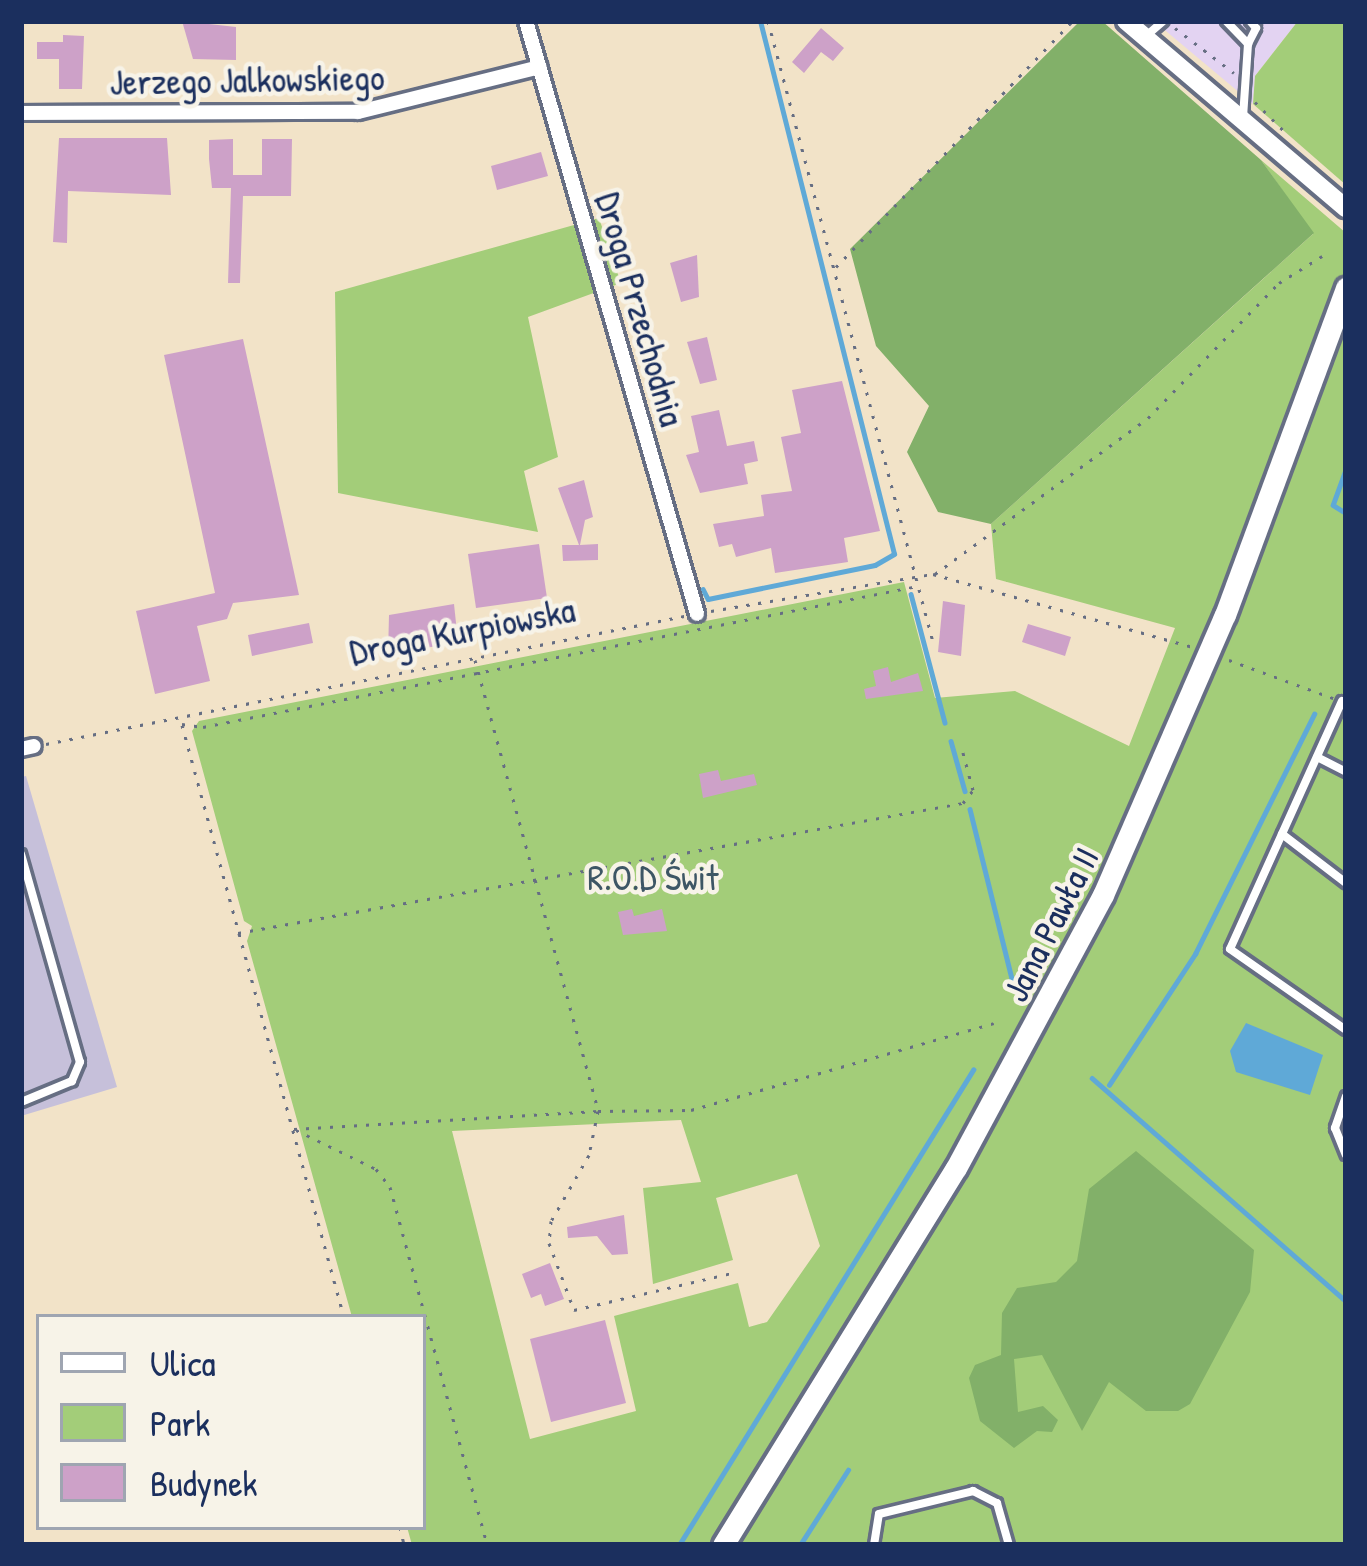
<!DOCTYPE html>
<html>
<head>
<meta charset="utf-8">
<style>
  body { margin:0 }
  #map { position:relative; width:1367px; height:1566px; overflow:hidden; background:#f2e3c8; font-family:"Patrick Hand",sans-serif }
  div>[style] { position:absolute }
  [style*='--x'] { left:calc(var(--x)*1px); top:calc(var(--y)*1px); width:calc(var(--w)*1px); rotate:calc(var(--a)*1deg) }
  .built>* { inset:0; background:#e3d3f2 }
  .industrial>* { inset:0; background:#c6c0da }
  .green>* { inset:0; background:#a3cd79 }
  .forest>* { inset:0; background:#82b069 }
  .water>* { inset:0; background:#5fa9d7 }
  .stream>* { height:4.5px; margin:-2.25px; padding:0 2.25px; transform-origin:2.25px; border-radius:2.25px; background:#5fa9d7 }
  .building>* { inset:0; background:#cda1c8 }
  .path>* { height:3px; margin-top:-1.5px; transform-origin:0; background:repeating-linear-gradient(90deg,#666e83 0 3px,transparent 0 12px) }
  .roads { filter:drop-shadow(3px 0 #666e83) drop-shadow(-3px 0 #666e83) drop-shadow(0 3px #666e83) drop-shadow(0 -3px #666e83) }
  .lane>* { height:8px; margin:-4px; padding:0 4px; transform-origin:4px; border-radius:4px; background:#fff }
  .street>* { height:14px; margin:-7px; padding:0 7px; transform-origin:7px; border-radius:7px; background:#fff }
  .secondary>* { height:18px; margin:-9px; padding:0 9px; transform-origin:9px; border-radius:9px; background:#fff }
  .primary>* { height:21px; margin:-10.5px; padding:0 10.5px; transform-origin:10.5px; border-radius:10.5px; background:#fff }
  span { translate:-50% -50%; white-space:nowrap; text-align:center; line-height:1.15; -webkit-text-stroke:9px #f7f3e8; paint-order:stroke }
  .street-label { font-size:36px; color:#1b2f5e }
  .park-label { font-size:36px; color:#3d5665 }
  .frame { position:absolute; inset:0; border:24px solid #1b2f5e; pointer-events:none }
  .legend { position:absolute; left:36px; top:1314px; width:390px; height:216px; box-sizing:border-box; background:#f7f3e8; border:3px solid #9fa5b1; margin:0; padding:15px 21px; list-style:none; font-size:36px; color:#1b2f5e }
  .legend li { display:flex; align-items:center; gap:24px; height:60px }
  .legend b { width:60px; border:3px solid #9fa5b1 }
</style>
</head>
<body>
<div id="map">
  <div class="built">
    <div style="clip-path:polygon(1154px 21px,1298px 21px,1255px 76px,1253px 104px)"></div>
  </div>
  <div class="industrial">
    <div style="clip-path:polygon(26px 776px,117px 1087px,21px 1116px,21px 777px)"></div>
  </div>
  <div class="green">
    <div style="clip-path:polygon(1298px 21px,1346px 21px,1346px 185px,1253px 104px,1255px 76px)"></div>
    <div style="clip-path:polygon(evenodd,1261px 160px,1346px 233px,1346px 1545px,412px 1545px,407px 1527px,423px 1527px,423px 1317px,352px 1317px,247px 941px,252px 926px,244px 921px,192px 731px,199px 721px,904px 582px,935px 698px,1015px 691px,1129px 746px,1175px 628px,996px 579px,991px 524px,1313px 234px,1261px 160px,681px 1120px,701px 1182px,643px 1188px,653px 1284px,733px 1260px,716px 1198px,797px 1174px,820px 1246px,767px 1322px,749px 1327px,738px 1283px,614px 1316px,636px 1411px,530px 1439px,452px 1131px,681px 1120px)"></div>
    <div style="clip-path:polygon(599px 218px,621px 283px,528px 317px,558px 457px,524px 471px,538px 532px,338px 493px,335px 292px)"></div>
  </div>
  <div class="forest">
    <div style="clip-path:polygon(1080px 21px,1102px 21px,1261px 160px,1314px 233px,991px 524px,938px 512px,907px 452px,929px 406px,876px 346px,850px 249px)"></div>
    <div style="clip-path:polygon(1136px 1151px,1254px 1250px,1250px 1292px,1190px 1404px,1178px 1411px,1146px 1411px,1109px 1382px,1082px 1431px,1042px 1355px,1014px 1359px,1018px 1412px,1043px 1406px,1058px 1420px,1052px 1432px,1037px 1431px,1014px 1448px,980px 1421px,969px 1378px,975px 1365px,1001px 1355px,1002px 1313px,1017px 1288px,1056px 1282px,1077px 1261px,1089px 1189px)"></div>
  </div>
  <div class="water">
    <div style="clip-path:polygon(1246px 1023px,1323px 1055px,1310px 1095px,1236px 1072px,1230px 1051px)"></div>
  </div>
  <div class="stream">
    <div style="--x:1346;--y:470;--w:37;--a:110"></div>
    <div style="--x:1333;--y:505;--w:15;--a:32"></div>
    <div style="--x:703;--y:589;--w:11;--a:63"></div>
    <div style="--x:708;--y:599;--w:170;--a:-11.5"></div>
    <div style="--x:875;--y:565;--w:22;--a:-30"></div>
    <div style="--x:894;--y:554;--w:550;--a:-104.11"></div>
    <div style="--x:911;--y:594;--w:133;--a:75.2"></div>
    <div style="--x:951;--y:741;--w:52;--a:74.4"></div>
    <div style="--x:970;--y:809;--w:187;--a:76.1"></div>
    <div style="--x:1092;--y:1078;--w:338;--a:41.3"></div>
    <div style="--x:1109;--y:1085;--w:157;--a:-56.7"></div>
    <div style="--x:1195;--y:954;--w:268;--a:-63.6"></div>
    <div style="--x:679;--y:1545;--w:559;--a:-58.24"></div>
    <div style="--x:800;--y:1545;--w:89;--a:-57.4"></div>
  </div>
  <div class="building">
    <div style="clip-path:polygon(182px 21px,236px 27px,236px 60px,193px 59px)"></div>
    <div style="clip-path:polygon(821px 28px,844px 48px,833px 61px,821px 52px,804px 73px,792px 62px)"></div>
    <div style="clip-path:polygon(63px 35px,84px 36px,82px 89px,59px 89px,59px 59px,37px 59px,37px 42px,63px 42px)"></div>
    <div style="clip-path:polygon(59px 138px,167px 138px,171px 195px,68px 191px,67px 243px,53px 242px)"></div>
    <div style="clip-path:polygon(233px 139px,233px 175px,262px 175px,262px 139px,292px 139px,291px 196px,243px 196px,240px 283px,228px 283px,231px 188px,212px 188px,209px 159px,209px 140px)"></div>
    <div style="clip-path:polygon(541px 152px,548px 176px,497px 190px,491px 166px)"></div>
    <div style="clip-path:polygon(697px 255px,699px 297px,681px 302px,670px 263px)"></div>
    <div style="clip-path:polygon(707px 337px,717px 380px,700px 384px,687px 342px)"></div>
    <div style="clip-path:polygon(243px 339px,299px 595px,233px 603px,227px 619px,197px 626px,210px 681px,155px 694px,136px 611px,215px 593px,164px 355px)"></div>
    <div style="clip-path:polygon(842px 381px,880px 531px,844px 538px,848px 562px,775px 573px,771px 548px,736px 557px,732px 544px,719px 547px,713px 524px,764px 516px,761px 495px,792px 491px,781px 437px,801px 433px,792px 390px)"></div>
    <div style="clip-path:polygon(719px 410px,727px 446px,754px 441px,758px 461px,744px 464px,748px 484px,700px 493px,686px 455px,699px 452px,691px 416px)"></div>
    <div style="clip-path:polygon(584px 480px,593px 517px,585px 520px,580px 545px,598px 544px,598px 560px,563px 561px,562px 545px,579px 545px,558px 488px)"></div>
    <div style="clip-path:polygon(539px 544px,547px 598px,476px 608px,468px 554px)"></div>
    <div style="clip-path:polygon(943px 601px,965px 605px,961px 656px,938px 652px)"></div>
    <div style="clip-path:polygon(454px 604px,458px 642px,388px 655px,389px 615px)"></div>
    <div style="clip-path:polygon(309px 623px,313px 643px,252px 656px,248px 635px)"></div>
    <div style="clip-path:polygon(1028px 624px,1071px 637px,1065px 656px,1022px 642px)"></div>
    <div style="clip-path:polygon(888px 667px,891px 682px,918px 673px,923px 691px,866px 699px,864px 689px,876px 686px,873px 671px)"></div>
    <div style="clip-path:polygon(718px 770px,721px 781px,754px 774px,757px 785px,703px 798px,699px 774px)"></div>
    <div style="clip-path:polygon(632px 909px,634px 916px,662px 909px,667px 931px,623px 935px,618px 912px)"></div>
    <div style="clip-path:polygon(624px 1215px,628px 1254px,612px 1255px,597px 1236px,568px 1238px,567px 1227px)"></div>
    <div style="clip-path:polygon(550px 1263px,564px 1299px,545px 1306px,541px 1294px,531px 1298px,522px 1274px)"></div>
    <div style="clip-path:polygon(605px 1320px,626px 1403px,551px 1422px,530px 1339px)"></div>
  </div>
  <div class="path">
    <div style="--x:768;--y:21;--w:643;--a:75.12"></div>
    <div style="--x:1175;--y:28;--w:74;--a:37.3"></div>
    <div style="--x:1255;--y:102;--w:44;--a:45"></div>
    <div style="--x:836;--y:267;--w:342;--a:-46.1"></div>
    <div style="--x:935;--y:574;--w:264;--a:-36.2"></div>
    <div style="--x:1148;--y:418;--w:188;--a:-45.9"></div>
    <div style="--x:1279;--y:283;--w:51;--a:-32.1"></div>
    <div style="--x:711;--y:611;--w:225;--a:-9.5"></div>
    <div style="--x:933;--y:574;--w:269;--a:15.7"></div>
    <div style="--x:475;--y:660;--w:467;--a:74.7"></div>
    <div style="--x:598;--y:1111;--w:93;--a:-0.6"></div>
    <div style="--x:691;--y:1110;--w:315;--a:-16"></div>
    <div style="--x:1229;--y:660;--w:111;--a:20.1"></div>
    <div style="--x:182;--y:724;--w:21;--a:8"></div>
    <div style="--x:203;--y:727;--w:729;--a:-11.16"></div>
    <div style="--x:182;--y:725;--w:614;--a:74.7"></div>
    <div style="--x:46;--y:744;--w:651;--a:-11.34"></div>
    <div style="--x:238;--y:933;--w:737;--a:-10.17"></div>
    <div style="--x:963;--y:803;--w:16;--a:-52"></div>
    <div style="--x:973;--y:790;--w:39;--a:-105"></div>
    <div style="--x:294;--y:1129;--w:305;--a:-3.4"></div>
    <div style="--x:598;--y:1111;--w:45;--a:101.6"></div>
    <div style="--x:589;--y:1155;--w:76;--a:119.9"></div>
    <div style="--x:551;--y:1221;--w:22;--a:95"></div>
    <div style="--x:549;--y:1243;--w:72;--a:69.5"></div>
    <div style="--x:574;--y:1310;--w:166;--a:-13.2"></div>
    <div style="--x:296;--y:1130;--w:89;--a:26"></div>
    <div style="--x:376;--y:1169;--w:23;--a:52"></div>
    <div style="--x:390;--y:1187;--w:371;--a:74.8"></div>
    <div style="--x:400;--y:1527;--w:18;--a:77"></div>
  </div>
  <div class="roads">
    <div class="lane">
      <div style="--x:1226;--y:21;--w:32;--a:46"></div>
      <div style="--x:1248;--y:44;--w:74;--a:93.9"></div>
      <div style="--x:1146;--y:36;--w:23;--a:-41"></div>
      <div style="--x:1248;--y:44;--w:18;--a:-63"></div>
      <div style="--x:1256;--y:28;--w:9;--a:-131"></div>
      <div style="--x:1342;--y:701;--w:272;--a:114.3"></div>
      <div style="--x:1230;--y:949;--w:141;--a:34.9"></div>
      <div style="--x:1317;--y:757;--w:33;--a:27"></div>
      <div style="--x:1282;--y:834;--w:81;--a:37.4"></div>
      <div style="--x:21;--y:854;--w:216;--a:74.2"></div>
      <div style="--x:80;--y:1062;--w:21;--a:113"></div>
      <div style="--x:72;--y:1081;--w:55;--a:157.6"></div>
      <div style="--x:1346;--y:1096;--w:34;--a:109"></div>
      <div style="--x:1335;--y:1128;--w:29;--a:68"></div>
      <div style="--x:874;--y:1545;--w:31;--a:-81"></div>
      <div style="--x:879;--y:1514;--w:97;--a:-13.7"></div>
      <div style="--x:973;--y:1491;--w:27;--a:27"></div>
      <div style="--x:997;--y:1503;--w:44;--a:74.1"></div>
    </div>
    <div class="street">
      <div style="--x:526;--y:21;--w:617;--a:73.91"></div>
      <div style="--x:21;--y:113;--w:337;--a:-0.2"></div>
      <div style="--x:358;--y:112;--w:187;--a:-13.9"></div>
      <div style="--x:21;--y:749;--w:13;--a:-13"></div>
    </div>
    <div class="secondary">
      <div style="--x:1126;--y:21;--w:289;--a:40.4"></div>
    </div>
    <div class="primary">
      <div style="--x:723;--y:1545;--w:443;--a:-58.3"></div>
      <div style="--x:956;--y:1168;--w:310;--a:-61.7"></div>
      <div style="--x:1103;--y:895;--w:305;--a:-66.5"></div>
      <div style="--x:1225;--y:615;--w:349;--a:-69.7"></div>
    </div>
  </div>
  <div class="street-label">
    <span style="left:247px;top:79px;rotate:-1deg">Jerzego Jalkowskiego</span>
    <span style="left:641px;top:309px;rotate:74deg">Droga Przechodnia</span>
    <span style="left:462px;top:630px;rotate:-11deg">Droga Kurpiowska</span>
    <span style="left:1050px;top:924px;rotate:-63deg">Jana Pawła II</span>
  </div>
  <div class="park-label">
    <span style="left:653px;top:877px">R.O.D Świt</span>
  </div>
  <div class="frame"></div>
  <ul class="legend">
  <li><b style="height:15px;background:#fff"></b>Ulica</li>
  <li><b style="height:33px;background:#a3cd79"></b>Park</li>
  <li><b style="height:33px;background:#cda1c8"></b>Budynek</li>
  </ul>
</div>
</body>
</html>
